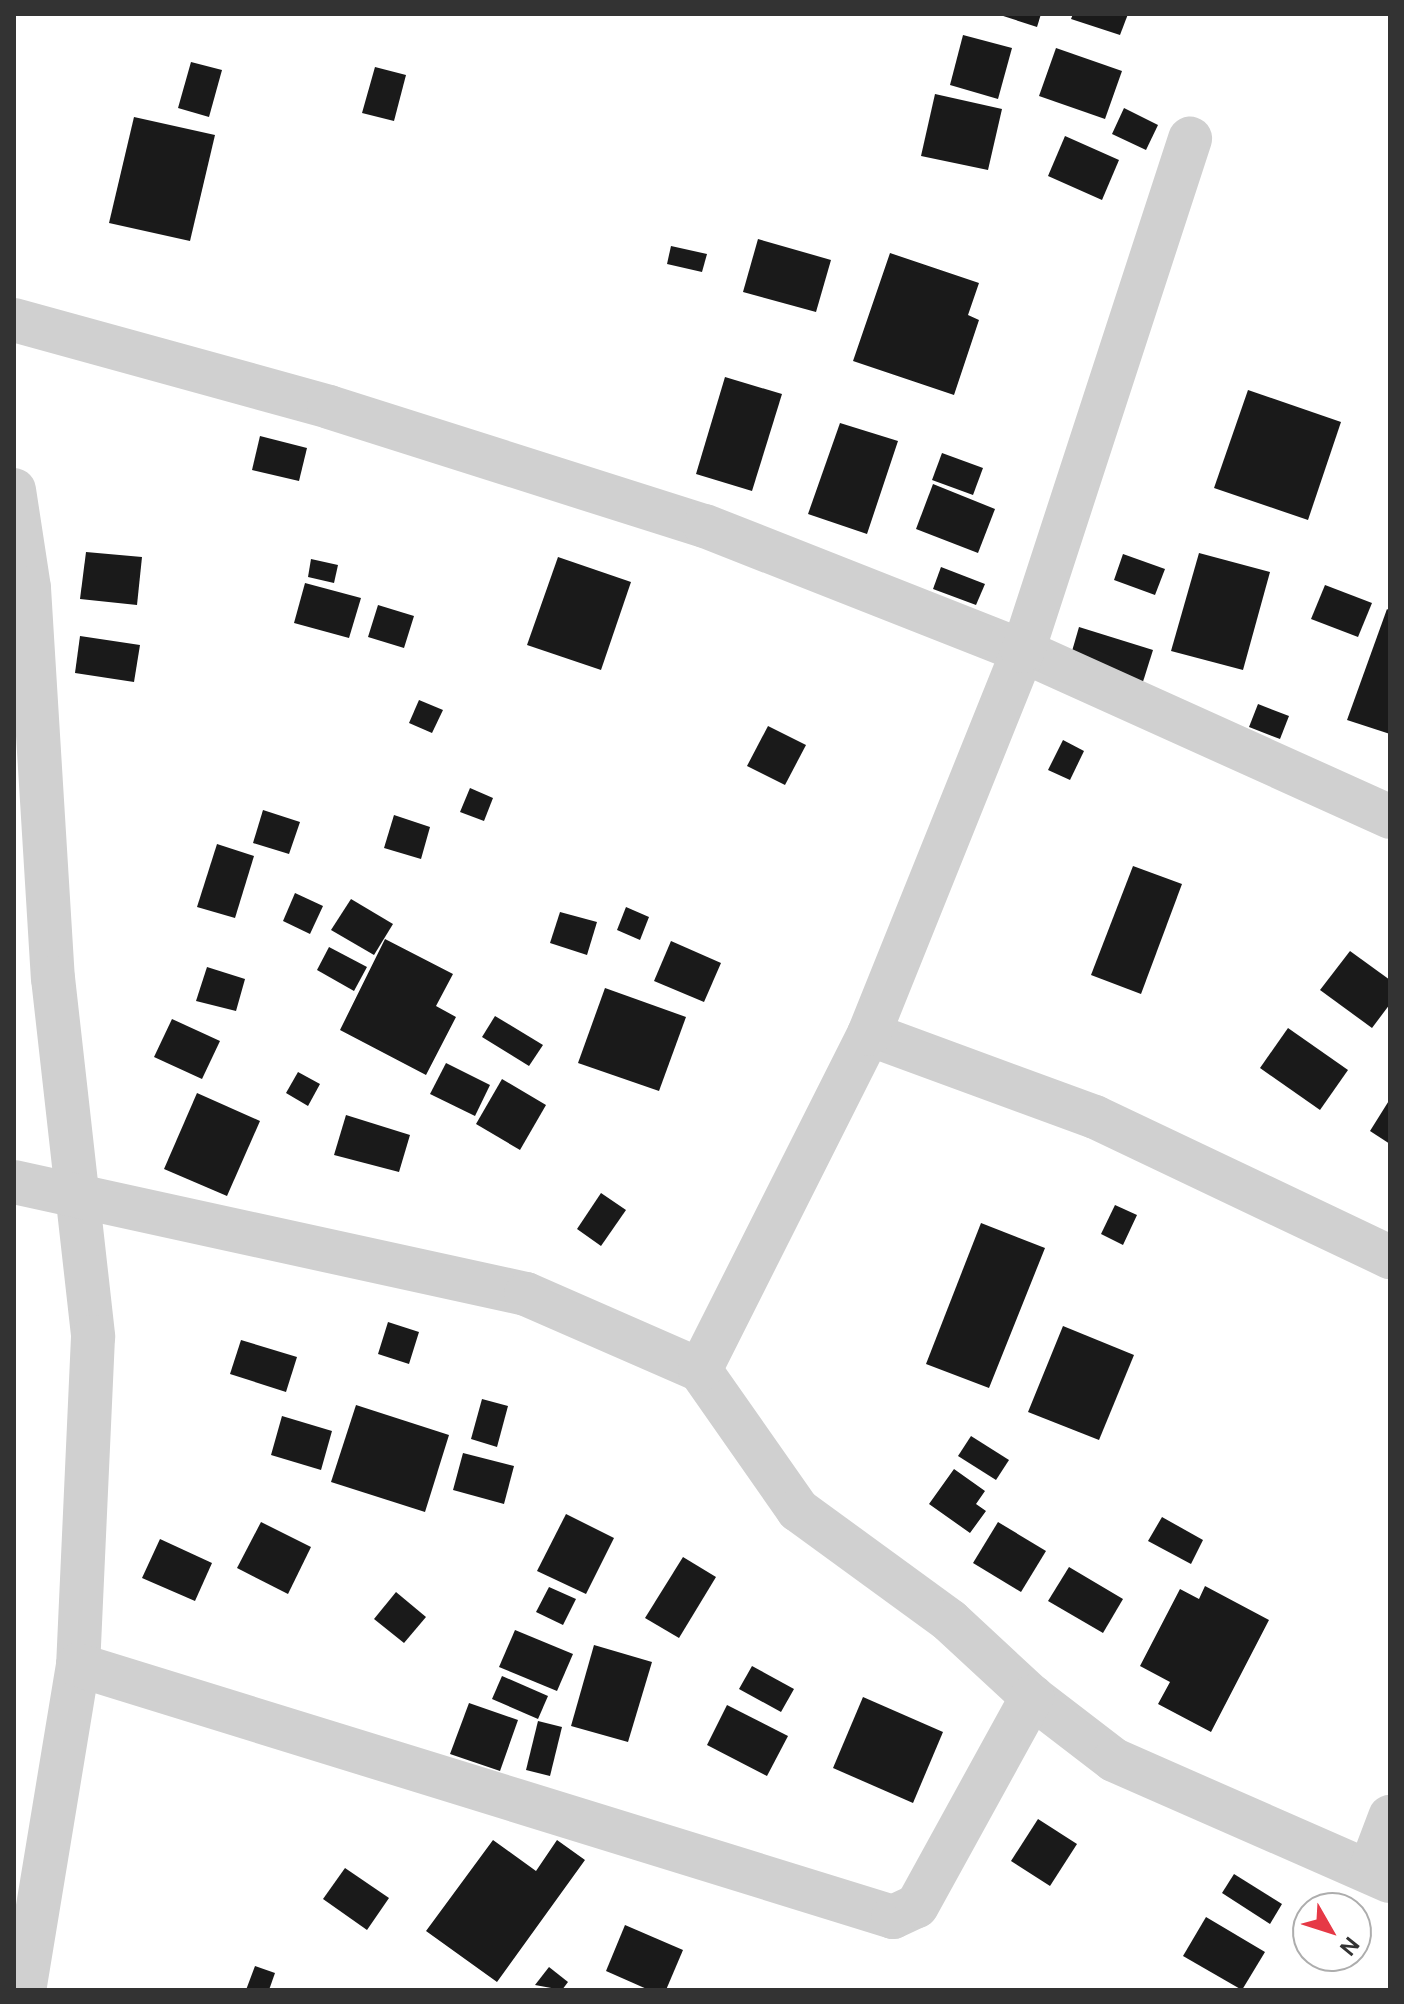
<!DOCTYPE html>
<html>
<head>
<meta charset="utf-8">
<style>
  body { margin:0 }
  #map { position:relative; width:1404px; height:2004px; overflow:hidden; background:#fff; font-family:"DM Sans",sans-serif }
  div>[style] { position:absolute }
  [style*='--x'] { left:calc(var(--x)*1px); top:calc(var(--y)*1px); width:calc(var(--w)*1px); rotate:calc(var(--a)*1deg) }
  .building>* { inset:0; background:#1a1a1a }
  .street>* { height:44px; margin:-22px; padding:0 22px; transform-origin:22px; border-radius:22px; background:#d0d0d0 }
  span { translate:-50% -50%; white-space:nowrap; text-align:center; line-height:1.15; -webkit-text-stroke:8px #fff; paint-order:stroke }
  .frame { position:absolute; inset:0; border:16px solid #333; pointer-events:none }
  .north { position:absolute; left:1292px; top:1892px; width:80px; height:80px; box-sizing:border-box; background:#fff; border:2px solid #adadad; border-radius:50%; rotate:129deg; font-size:22px; font-weight:700; line-height:32px; text-align:center; color:#333 }
  .north::after { content:''; display:block; margin:auto; width:28px; height:36px; background:#e63946; clip-path:polygon(50% 0,100% 100%,50% 72%,0 100%) }
</style>
</head>
<body>
<div id="map">
  <div class="building">
    <div style="clip-path:polygon(997px 14px,1041px 14px,1037px 27px)"></div>
    <div style="clip-path:polygon(1073px 14px,1128px 14px,1120px 35px,1071px 19px)"></div>
    <div style="clip-path:polygon(963px 35px,1012px 48px,998px 99px,950px 85px)"></div>
    <div style="clip-path:polygon(1056px 48px,1122px 71px,1105px 119px,1039px 96px)"></div>
    <div style="clip-path:polygon(191px 62px,222px 70px,209px 117px,178px 108px)"></div>
    <div style="clip-path:polygon(375px 67px,406px 75px,394px 121px,362px 113px)"></div>
    <div style="clip-path:polygon(935px 94px,1002px 109px,988px 170px,921px 156px)"></div>
    <div style="clip-path:polygon(1124px 108px,1158px 125px,1146px 150px,1112px 134px)"></div>
    <div style="clip-path:polygon(134px 117px,215px 135px,190px 241px,109px 223px)"></div>
    <div style="clip-path:polygon(1065px 136px,1119px 160px,1102px 200px,1048px 176px)"></div>
    <div style="clip-path:polygon(758px 239px,831px 260px,816px 312px,743px 292px)"></div>
    <div style="clip-path:polygon(671px 246px,707px 254px,702px 272px,667px 264px)"></div>
    <div style="clip-path:polygon(890px 253px,979px 283px,968px 315px,979px 320px,954px 395px,853px 361px)"></div>
    <div style="clip-path:polygon(725px 377px,782px 394px,752px 491px,696px 474px)"></div>
    <div style="clip-path:polygon(1248px 390px,1341px 422px,1308px 520px,1214px 488px)"></div>
    <div style="clip-path:polygon(840px 423px,898px 441px,867px 534px,808px 514px)"></div>
    <div style="clip-path:polygon(260px 436px,307px 448px,299px 481px,252px 470px)"></div>
    <div style="clip-path:polygon(942px 453px,983px 468px,973px 495px,932px 480px)"></div>
    <div style="clip-path:polygon(933px 484px,995px 509px,978px 553px,916px 529px)"></div>
    <div style="clip-path:polygon(86px 552px,142px 557px,137px 605px,80px 599px)"></div>
    <div style="clip-path:polygon(1199px 553px,1270px 572px,1243px 670px,1171px 651px)"></div>
    <div style="clip-path:polygon(1123px 554px,1165px 569px,1155px 595px,1114px 580px)"></div>
    <div style="clip-path:polygon(558px 557px,631px 582px,601px 670px,527px 645px)"></div>
    <div style="clip-path:polygon(311px 559px,338px 565px,334px 583px,308px 577px)"></div>
    <div style="clip-path:polygon(941px 567px,985px 584px,976px 605px,933px 589px)"></div>
    <div style="clip-path:polygon(305px 583px,361px 598px,349px 638px,294px 623px)"></div>
    <div style="clip-path:polygon(1325px 585px,1372px 603px,1358px 637px,1311px 619px)"></div>
    <div style="clip-path:polygon(378px 605px,414px 616px,404px 648px,368px 637px)"></div>
    <div style="clip-path:polygon(1387px 609px,1390px 611px,1390px 734px,1347px 720px)"></div>
    <div style="clip-path:polygon(1079px 627px,1153px 650px,1141px 688px,1068px 665px)"></div>
    <div style="clip-path:polygon(80px 636px,140px 645px,134px 682px,75px 673px)"></div>
    <div style="clip-path:polygon(419px 700px,443px 710px,432px 733px,409px 723px)"></div>
    <div style="clip-path:polygon(1258px 704px,1289px 716px,1280px 739px,1249px 727px)"></div>
    <div style="clip-path:polygon(768px 726px,806px 745px,785px 785px,747px 766px)"></div>
    <div style="clip-path:polygon(1063px 740px,1084px 751px,1070px 780px,1048px 770px)"></div>
    <div style="clip-path:polygon(470px 788px,493px 798px,484px 821px,460px 812px)"></div>
    <div style="clip-path:polygon(263px 810px,300px 822px,289px 854px,253px 843px)"></div>
    <div style="clip-path:polygon(394px 815px,430px 827px,421px 859px,384px 848px)"></div>
    <div style="clip-path:polygon(217px 844px,254px 856px,235px 918px,197px 907px)"></div>
    <div style="clip-path:polygon(1133px 866px,1182px 884px,1141px 994px,1091px 975px)"></div>
    <div style="clip-path:polygon(295px 893px,323px 906px,310px 934px,283px 921px)"></div>
    <div style="clip-path:polygon(351px 899px,393px 924px,374px 955px,331px 930px)"></div>
    <div style="clip-path:polygon(626px 907px,649px 917px,640px 940px,617px 930px)"></div>
    <div style="clip-path:polygon(560px 912px,597px 922px,587px 955px,550px 943px)"></div>
    <div style="clip-path:polygon(385px 939px,453px 974px,436px 1006px,456px 1017px,426px 1075px,340px 1030px)"></div>
    <div style="clip-path:polygon(671px 941px,721px 963px,704px 1002px,654px 981px)"></div>
    <div style="clip-path:polygon(329px 947px,367px 967px,354px 991px,317px 970px)"></div>
    <div style="clip-path:polygon(1350px 951px,1390px 980px,1390px 1004px,1372px 1028px,1320px 990px)"></div>
    <div style="clip-path:polygon(207px 967px,245px 979px,236px 1011px,196px 1001px)"></div>
    <div style="clip-path:polygon(605px 988px,686px 1017px,659px 1091px,578px 1063px)"></div>
    <div style="clip-path:polygon(495px 1016px,543px 1045px,529px 1066px,482px 1037px)"></div>
    <div style="clip-path:polygon(172px 1019px,220px 1041px,202px 1079px,154px 1057px)"></div>
    <div style="clip-path:polygon(1288px 1028px,1348px 1070px,1320px 1110px,1260px 1068px)"></div>
    <div style="clip-path:polygon(446px 1063px,490px 1085px,475px 1116px,430px 1094px)"></div>
    <div style="clip-path:polygon(298px 1072px,320px 1084px,308px 1106px,286px 1093px)"></div>
    <div style="clip-path:polygon(502px 1079px,546px 1105px,520px 1150px,476px 1124px)"></div>
    <div style="clip-path:polygon(197px 1093px,260px 1121px,227px 1196px,164px 1169px)"></div>
    <div style="clip-path:polygon(1390px 1099px,1390px 1144px,1370px 1131px)"></div>
    <div style="clip-path:polygon(346px 1115px,410px 1135px,399px 1172px,334px 1155px)"></div>
    <div style="clip-path:polygon(601px 1193px,626px 1210px,601px 1246px,577px 1229px)"></div>
    <div style="clip-path:polygon(1115px 1205px,1137px 1215px,1123px 1245px,1101px 1234px)"></div>
    <div style="clip-path:polygon(981px 1223px,1045px 1248px,989px 1388px,926px 1364px)"></div>
    <div style="clip-path:polygon(388px 1322px,419px 1332px,409px 1364px,378px 1354px)"></div>
    <div style="clip-path:polygon(1063px 1326px,1134px 1355px,1099px 1440px,1028px 1412px)"></div>
    <div style="clip-path:polygon(241px 1340px,297px 1357px,286px 1392px,230px 1374px)"></div>
    <div style="clip-path:polygon(482px 1399px,508px 1406px,497px 1447px,471px 1439px)"></div>
    <div style="clip-path:polygon(356px 1405px,449px 1435px,425px 1512px,331px 1482px)"></div>
    <div style="clip-path:polygon(282px 1416px,332px 1431px,321px 1470px,271px 1455px)"></div>
    <div style="clip-path:polygon(971px 1436px,1009px 1460px,996px 1480px,958px 1456px)"></div>
    <div style="clip-path:polygon(463px 1453px,514px 1466px,504px 1504px,453px 1490px)"></div>
    <div style="clip-path:polygon(954px 1469px,985px 1491px,976px 1504px,986px 1511px,970px 1533px,929px 1504px)"></div>
    <div style="clip-path:polygon(566px 1514px,614px 1538px,586px 1594px,537px 1571px)"></div>
    <div style="clip-path:polygon(1162px 1517px,1203px 1540px,1191px 1564px,1148px 1541px)"></div>
    <div style="clip-path:polygon(261px 1522px,311px 1547px,288px 1594px,237px 1568px)"></div>
    <div style="clip-path:polygon(998px 1522px,1046px 1551px,1021px 1592px,973px 1563px)"></div>
    <div style="clip-path:polygon(160px 1539px,212px 1563px,195px 1601px,142px 1578px)"></div>
    <div style="clip-path:polygon(683px 1557px,716px 1577px,679px 1638px,645px 1618px)"></div>
    <div style="clip-path:polygon(1069px 1567px,1123px 1599px,1103px 1633px,1048px 1601px)"></div>
    <div style="clip-path:polygon(1205px 1586px,1269px 1620px,1211px 1732px,1158px 1704px,1170px 1682px,1140px 1666px,1180px 1589px,1199px 1599px)"></div>
    <div style="clip-path:polygon(549px 1587px,576px 1599px,563px 1625px,536px 1612px)"></div>
    <div style="clip-path:polygon(396px 1592px,426px 1617px,404px 1643px,374px 1619px)"></div>
    <div style="clip-path:polygon(515px 1630px,573px 1654px,557px 1691px,499px 1667px)"></div>
    <div style="clip-path:polygon(594px 1645px,652px 1662px,628px 1742px,571px 1726px)"></div>
    <div style="clip-path:polygon(752px 1666px,794px 1689px,781px 1712px,739px 1689px)"></div>
    <div style="clip-path:polygon(502px 1676px,548px 1696px,538px 1719px,492px 1699px)"></div>
    <div style="clip-path:polygon(863px 1697px,943px 1732px,913px 1803px,833px 1768px)"></div>
    <div style="clip-path:polygon(469px 1703px,518px 1720px,500px 1771px,450px 1754px)"></div>
    <div style="clip-path:polygon(727px 1705px,788px 1736px,767px 1776px,707px 1745px)"></div>
    <div style="clip-path:polygon(538px 1721px,562px 1727px,550px 1776px,526px 1770px)"></div>
    <div style="clip-path:polygon(1038px 1819px,1077px 1844px,1050px 1886px,1011px 1861px)"></div>
    <div style="clip-path:polygon(493px 1840px,536px 1871px,557px 1840px,585px 1860px,497px 1982px,426px 1931px)"></div>
    <div style="clip-path:polygon(345px 1868px,389px 1898px,367px 1930px,323px 1899px)"></div>
    <div style="clip-path:polygon(1234px 1874px,1282px 1904px,1270px 1924px,1222px 1893px)"></div>
    <div style="clip-path:polygon(1206px 1917px,1265px 1952px,1242px 1990px,1183px 1956px)"></div>
    <div style="clip-path:polygon(625px 1925px,683px 1950px,666px 1990px,649px 1990px,606px 1971px)"></div>
    <div style="clip-path:polygon(255px 1966px,275px 1973px,269px 1990px,246px 1990px)"></div>
    <div style="clip-path:polygon(549px 1967px,568px 1982px,562px 1990px,535px 1985px)"></div>
  </div>
  <div class="street">
    <div style="--x:14;--y:320;--w:327;--a:15.4"></div>
    <div style="--x:329;--y:407;--w:394;--a:17.6"></div>
    <div style="--x:705;--y:526;--w:342;--a:21.5"></div>
    <div style="--x:1023;--y:651;--w:403;--a:24.3"></div>
    <div style="--x:14;--y:490;--w:99;--a:81.3"></div>
    <div style="--x:29;--y:588;--w:391;--a:86.5"></div>
    <div style="--x:53;--y:978;--w:361;--a:83.6"></div>
    <div style="--x:93;--y:1337;--w:328;--a:92.6"></div>
    <div style="--x:78;--y:1665;--w:329;--a:99.4"></div>
    <div style="--x:869;--y:1034;--w:241;--a:20.2"></div>
    <div style="--x:1095;--y:1117;--w:327;--a:25.4"></div>
    <div style="--x:14;--y:1182;--w:524;--a:12.34"></div>
    <div style="--x:526;--y:1294;--w:190;--a:23.6"></div>
    <div style="--x:700;--y:1370;--w:171;--a:55"></div>
    <div style="--x:798;--y:1510;--w:188;--a:36.1"></div>
    <div style="--x:950;--y:1621;--w:112;--a:42.8"></div>
    <div style="--x:1032;--y:1697;--w:103;--a:37.5"></div>
    <div style="--x:1114;--y:1760;--w:301;--a:23.7"></div>
    <div style="--x:700;--y:1370;--w:376;--a:-63.3"></div>
    <div style="--x:869;--y:1034;--w:413;--a:-68.1"></div>
    <div style="--x:1023;--y:651;--w:539;--a:-71.94"></div>
    <div style="--x:78;--y:1665;--w:853;--a:17.18"></div>
    <div style="--x:893;--y:1917;--w:26;--a:-25"></div>
    <div style="--x:917;--y:1906;--w:239;--a:-61.2"></div>
    <div style="--x:1370;--y:1870;--w:57;--a:-69.3"></div>
  </div>
  <div class="frame"></div>
  <div class="north">N</div>
</div>
</body>
</html>
